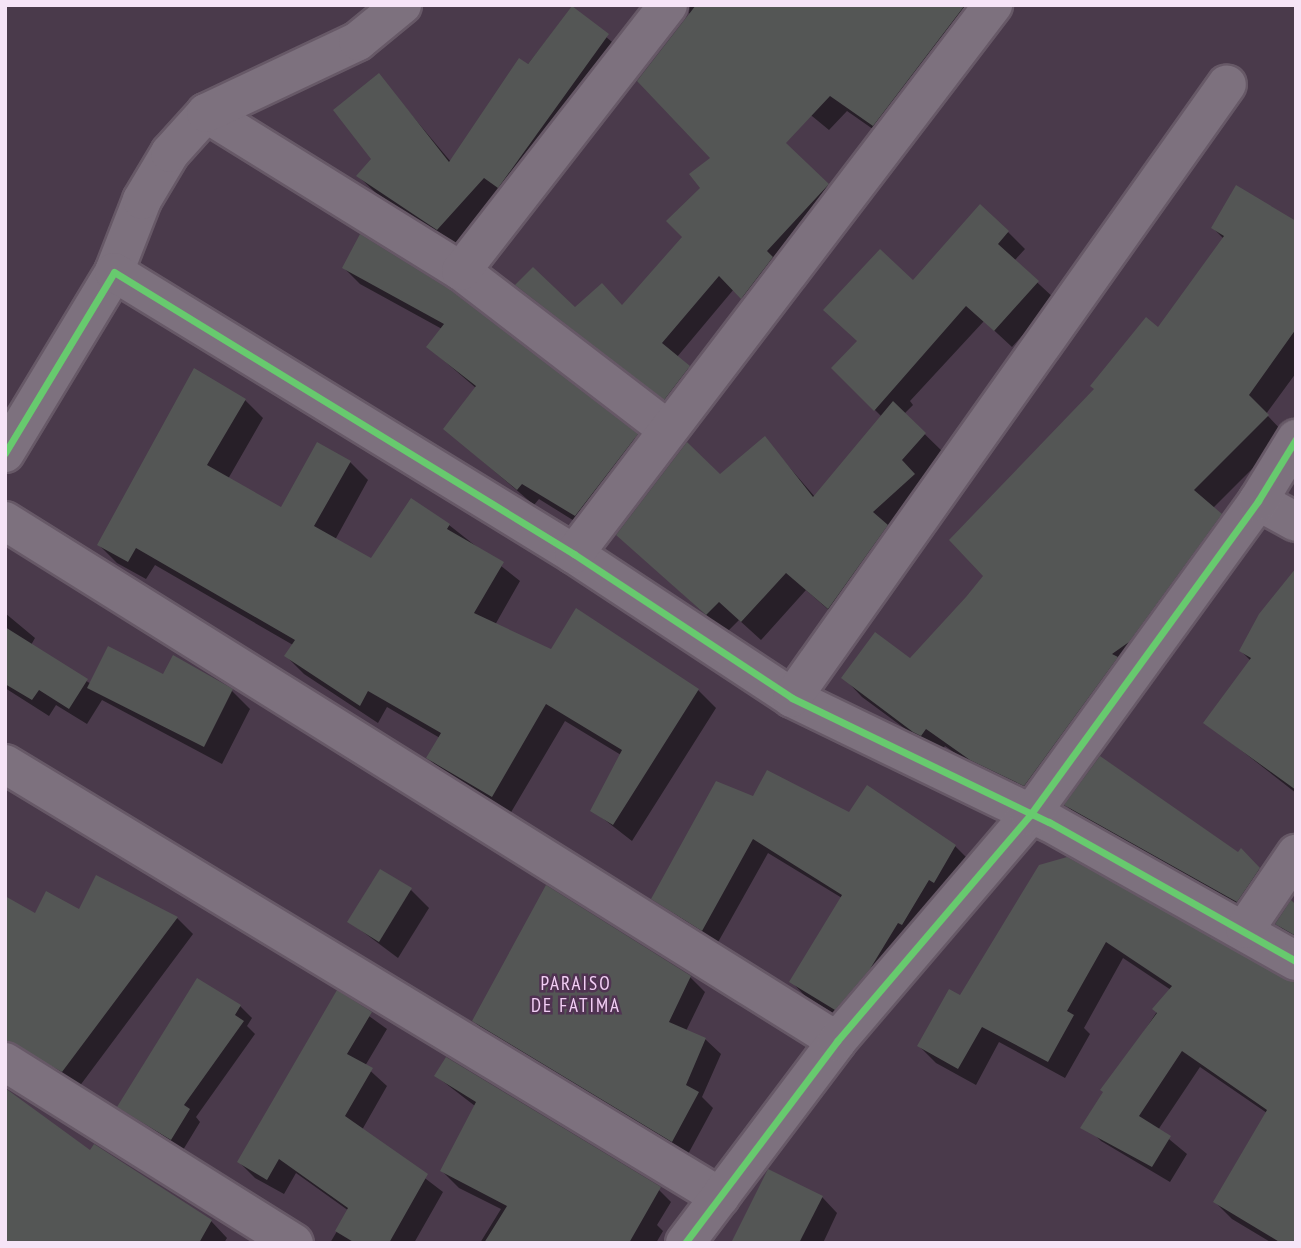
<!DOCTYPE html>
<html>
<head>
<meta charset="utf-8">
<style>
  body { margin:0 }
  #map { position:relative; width:1301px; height:1248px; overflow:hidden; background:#4a3a4b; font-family:"PT Sans Narrow",sans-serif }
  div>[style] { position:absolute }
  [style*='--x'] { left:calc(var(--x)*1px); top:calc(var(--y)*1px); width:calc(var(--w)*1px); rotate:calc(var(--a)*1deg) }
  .shadow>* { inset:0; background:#0007 }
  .building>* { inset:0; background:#545655 }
  .roads { filter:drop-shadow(2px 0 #675967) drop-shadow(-2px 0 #675967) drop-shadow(0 2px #675967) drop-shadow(0 -2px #675967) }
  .minor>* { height:38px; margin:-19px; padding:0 19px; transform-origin:19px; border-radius:19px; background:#7d717e }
  .cycleway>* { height:7px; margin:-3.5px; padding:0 3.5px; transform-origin:3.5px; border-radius:3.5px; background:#67ca6e }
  span { translate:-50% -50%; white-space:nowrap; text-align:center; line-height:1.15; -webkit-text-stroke:5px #503352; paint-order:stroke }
  .neighbourhood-label { font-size:19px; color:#f2cef5; letter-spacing:2px }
  .frame { position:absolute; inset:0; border:7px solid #f6e4f7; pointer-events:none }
</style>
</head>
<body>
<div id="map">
  <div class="shadow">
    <div style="clip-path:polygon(690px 5px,996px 5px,890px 141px,847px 111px,829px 130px,706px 29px,689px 13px)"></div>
    <div style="clip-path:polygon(572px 8px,625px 53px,455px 246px,376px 193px,358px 176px,373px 159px,378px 75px,451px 162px)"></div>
    <div style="clip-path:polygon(828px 185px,843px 199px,757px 312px,734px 289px,677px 357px,703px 382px,680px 413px,518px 285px,575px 310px,623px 307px)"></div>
    <div style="clip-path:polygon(1296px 223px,1296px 373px,1266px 414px,1286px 435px,1213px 508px,1239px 533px,1043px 803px,991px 778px,945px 746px,940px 753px,934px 750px,862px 697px,844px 678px,910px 661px,968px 598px,1224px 239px,1213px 228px)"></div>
    <div style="clip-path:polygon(1008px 232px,1025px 249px,1014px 261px,1055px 299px,1012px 347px,984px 321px,910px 401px,913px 405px,904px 414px,944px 453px,920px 480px,933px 494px,848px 627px,806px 590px,761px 640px,739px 620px,726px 633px,638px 553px,765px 439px,815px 497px,882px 417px,833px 368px,913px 282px)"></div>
    <div style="clip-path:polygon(361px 237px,653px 452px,592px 532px,539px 499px,534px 505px,445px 429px,476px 388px,428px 347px,442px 329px,360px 284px,344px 268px)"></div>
    <div style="clip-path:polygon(245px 400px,263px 418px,228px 479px,282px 509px,350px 462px,368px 480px,335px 540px,371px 561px,449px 525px,520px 581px,495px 625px,551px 651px,698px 690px,716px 708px,632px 841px,592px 810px,621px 755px,565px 721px,510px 814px,446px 776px,428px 758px,440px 738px,387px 707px,378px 723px,304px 674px,286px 656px,293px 645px,155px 565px,146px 579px,117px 563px,99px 545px)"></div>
    <div style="clip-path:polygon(1296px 569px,1296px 793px,1205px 722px,1251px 661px,1241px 651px)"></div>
    <div style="clip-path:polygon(5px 613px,35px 638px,31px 645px,91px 684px,164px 676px,173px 658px,232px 691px,250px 709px,222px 764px,102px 700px,87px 724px,56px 705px,49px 716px,5px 688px)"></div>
    <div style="clip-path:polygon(754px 798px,850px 814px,955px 846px,970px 861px,850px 1023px,805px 996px,791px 981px,842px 898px,768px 853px,717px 944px,653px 898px)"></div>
    <div style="clip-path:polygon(1066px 805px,1238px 854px,1241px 850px,1272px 882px,1250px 914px,1079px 818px)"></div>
    <div style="clip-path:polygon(1040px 867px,1296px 985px,1296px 1243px,1272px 1243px,1232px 1219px,1215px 1202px,1267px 1113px,1200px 1067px,1158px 1130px,1187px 1154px,1170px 1182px,1101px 1141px,1084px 1124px,1171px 990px,1123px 958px,1084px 1028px,1090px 1034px,1065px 1078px,999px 1042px,976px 1085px,936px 1063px,919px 1046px,960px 997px)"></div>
    <div style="clip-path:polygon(411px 890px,429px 908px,398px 958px,350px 922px)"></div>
    <div style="clip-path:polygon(5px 897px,35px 916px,80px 911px,177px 918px,193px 934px,79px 1087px,5px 1065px)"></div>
    <div style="clip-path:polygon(1296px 907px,1296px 942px,1277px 924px)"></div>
    <div style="clip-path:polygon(690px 977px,705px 992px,686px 1031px,705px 1039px,721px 1054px,702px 1097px,713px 1108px,687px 1156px,489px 1036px,474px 1021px)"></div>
    <div style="clip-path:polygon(337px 993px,387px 1029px,365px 1066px,387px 1086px,362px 1130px,443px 1192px,414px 1243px,330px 1243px,349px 1211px,296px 1173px,284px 1194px,255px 1178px,239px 1162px)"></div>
    <div style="clip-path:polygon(240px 1006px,252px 1018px,247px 1026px,255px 1034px,196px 1117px,200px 1122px,183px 1150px,120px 1106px)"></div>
    <div style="clip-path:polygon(436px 1076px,654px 1185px,671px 1202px,657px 1225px,663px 1231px,656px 1243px,480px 1243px,501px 1209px,459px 1188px,442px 1171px,475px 1106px)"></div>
    <div style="clip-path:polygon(5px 1090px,91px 1153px,211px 1221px,227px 1238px,224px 1243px,5px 1243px)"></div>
    <div style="clip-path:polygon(822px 1197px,837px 1213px,823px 1243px,776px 1243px)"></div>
  </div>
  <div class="building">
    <div style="clip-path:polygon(696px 5px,965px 5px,873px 126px,830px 96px,786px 143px,829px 184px,767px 251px,773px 257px,741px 299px,719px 276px,662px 343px,690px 366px,664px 400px,515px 285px,533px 267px,575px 307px,602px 283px,622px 305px,682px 237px,666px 221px,700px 188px,689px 174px,710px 158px,637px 81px)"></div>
    <div style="clip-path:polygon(572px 6px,609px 34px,498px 188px,484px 178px,437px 230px,356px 176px,371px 159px,333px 110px,379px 73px,449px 162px,519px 58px,528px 64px)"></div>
    <div style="clip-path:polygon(1236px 185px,1296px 221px,1296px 329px,1249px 395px,1269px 415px,1194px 490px,1222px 514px,1129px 642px,1112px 654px,1118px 657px,1024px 786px,970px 760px,926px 729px,921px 736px,913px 732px,841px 678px,875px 632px,910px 658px,966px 597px,983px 576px,949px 540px,1094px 389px,1090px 386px,1146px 317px,1158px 327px,1224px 236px,1211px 228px)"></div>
    <div style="clip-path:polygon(980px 204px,1009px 231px,998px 244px,1039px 281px,994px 331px,966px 306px,874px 411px,831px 368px,857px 341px,823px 310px,880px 249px,913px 280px)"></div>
    <div style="clip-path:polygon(360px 234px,449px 289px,638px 434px,575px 516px,522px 484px,517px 490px,443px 429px,476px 386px,426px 347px,444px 324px,342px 268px)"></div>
    <div style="clip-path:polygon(194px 368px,246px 399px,207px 465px,281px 507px,317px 442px,351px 461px,314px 526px,371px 558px,411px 498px,450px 524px,447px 529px,504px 562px,474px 613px,551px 649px,576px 608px,699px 689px,613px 825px,590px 811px,622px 750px,546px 704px,492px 797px,426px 758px,441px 733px,368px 691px,360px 706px,284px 656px,295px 640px,136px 548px,128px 562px,97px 545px)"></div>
    <div style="clip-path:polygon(893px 401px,926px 433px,902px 460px,915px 474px,873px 512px,888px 525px,828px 609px,786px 573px,741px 622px,719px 602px,706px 615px,616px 535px,687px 442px,720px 474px,765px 436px,813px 497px)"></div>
    <div style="clip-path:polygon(1296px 568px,1296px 790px,1203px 723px,1251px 658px,1239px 651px,1259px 614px)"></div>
    <div style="clip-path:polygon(5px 627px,88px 679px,69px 709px,39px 690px,32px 700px,5px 684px)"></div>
    <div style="clip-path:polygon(108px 646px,163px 674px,173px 655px,233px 689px,204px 747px,87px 688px)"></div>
    <div style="clip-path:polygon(1100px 756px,1238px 852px,1241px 848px,1260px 868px,1237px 902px,1064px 805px)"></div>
    <div style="clip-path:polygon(767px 770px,849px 812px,867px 785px,956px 845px,934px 883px,929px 880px,902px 925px,898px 923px,870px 969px,835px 1010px,789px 982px,842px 895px,753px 839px,702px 931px,651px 899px,716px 781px,753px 796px)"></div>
    <div style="clip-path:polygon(1067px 857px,1296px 983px,1296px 1243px,1281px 1243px,1213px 1202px,1267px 1110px,1182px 1051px,1139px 1116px,1171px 1136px,1152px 1167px,1080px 1128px,1103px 1092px,1100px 1090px,1157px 1013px,1152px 1009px,1172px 986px,1106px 942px,1067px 1011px,1074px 1015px,1048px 1062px,982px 1027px,958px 1069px,917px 1046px,949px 989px,960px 995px,1039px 865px)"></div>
    <div style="clip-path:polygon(380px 869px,412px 888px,379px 942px,347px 922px)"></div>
    <div style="clip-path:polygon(96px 875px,178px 917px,62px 1072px,5px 1040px,5px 896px,35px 913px,46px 891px,79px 909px)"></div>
    <div style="clip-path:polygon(546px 885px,691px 976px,669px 1022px,706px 1038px,686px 1085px,699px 1092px,672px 1142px,472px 1021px)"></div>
    <div style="clip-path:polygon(1291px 900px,1296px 905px,1296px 936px,1275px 924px)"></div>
    <div style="clip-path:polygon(197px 978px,241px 1005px,235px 1015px,244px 1021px,184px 1105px,190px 1109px,171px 1140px,117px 1107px)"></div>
    <div style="clip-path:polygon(337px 990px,372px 1012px,347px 1054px,373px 1068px,345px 1116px,428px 1174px,389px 1243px,355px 1243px,335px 1231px,348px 1208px,279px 1159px,267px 1180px,237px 1162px)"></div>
    <div style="clip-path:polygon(446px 1057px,661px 1187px,629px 1243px,484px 1243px,507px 1206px,440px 1171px,476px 1102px,434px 1076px)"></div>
    <div style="clip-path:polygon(5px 1088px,90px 1150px,94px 1144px,212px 1220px,199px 1243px,5px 1243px)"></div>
    <div style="clip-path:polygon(768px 1169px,823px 1196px,799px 1243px,731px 1243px)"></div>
  </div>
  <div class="roads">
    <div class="minor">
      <div style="--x:206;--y:113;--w:300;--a:31.8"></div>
      <div style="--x:461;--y:271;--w:261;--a:37.5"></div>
      <div style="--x:461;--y:271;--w:337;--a:-52.1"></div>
      <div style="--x:114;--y:272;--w:77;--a:-68.7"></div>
      <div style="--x:142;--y:200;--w:55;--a:-59.2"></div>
      <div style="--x:170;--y:153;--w:54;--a:-48"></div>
      <div style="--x:206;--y:113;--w:168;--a:-25.3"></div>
      <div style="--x:358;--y:41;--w:57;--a:-39.3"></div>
      <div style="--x:5;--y:453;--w:211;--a:-58.9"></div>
      <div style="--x:114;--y:272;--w:540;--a:31.51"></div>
      <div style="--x:574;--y:554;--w:261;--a:33.4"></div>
      <div style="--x:792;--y:698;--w:285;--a:25.8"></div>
      <div style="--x:1049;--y:822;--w:283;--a:29.4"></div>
      <div style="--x:1258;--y:501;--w:43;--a:28.9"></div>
      <div style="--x:5;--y:521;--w:981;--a:32.01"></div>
      <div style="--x:574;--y:554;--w:691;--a:-52.65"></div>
      <div style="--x:792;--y:698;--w:752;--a:-54.68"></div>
      <div style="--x:5;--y:764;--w:836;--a:31.2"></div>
      <div style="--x:1245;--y:929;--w:91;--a:-55.8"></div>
      <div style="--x:5;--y:1062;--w:341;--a:32.1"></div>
      <div style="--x:685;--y:1243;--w:253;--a:-53"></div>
      <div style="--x:837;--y:1041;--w:297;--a:-49.5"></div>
      <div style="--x:1030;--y:815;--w:388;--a:-54"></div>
      <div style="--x:1258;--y:501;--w:73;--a:-58.5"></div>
    </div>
  </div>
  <div class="cycleway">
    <div style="--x:5;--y:453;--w:211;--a:-58.9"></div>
    <div style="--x:114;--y:272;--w:540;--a:31.51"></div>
    <div style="--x:574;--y:554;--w:261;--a:33.4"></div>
    <div style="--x:792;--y:698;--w:285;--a:25.8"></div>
    <div style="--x:1049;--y:822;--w:283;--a:29.4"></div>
    <div style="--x:685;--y:1243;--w:253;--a:-53"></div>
    <div style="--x:837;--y:1041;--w:297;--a:-49.5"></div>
    <div style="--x:1030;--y:815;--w:388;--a:-54"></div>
    <div style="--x:1258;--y:501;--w:73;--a:-58.5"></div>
  </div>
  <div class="neighbourhood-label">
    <span style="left:576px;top:995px">PARAISO<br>DE FATIMA</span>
  </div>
  <div class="frame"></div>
</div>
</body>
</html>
